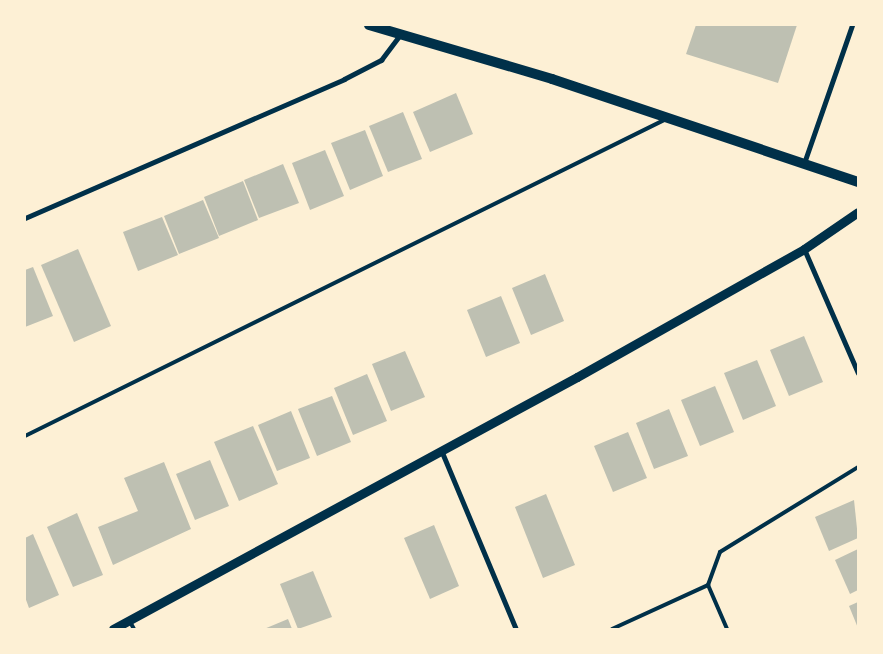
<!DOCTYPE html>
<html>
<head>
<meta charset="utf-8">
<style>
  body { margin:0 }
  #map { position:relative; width:883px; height:654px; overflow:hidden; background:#fdf0d5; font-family:"Public Sans",sans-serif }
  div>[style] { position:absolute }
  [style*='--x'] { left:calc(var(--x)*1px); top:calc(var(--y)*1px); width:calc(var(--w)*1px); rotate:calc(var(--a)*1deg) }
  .building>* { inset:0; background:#bec0b2 }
  .service>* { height:4px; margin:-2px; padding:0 2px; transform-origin:2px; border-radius:2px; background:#003049 }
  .minor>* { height:5px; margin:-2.5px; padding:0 2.5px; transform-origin:2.5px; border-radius:2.5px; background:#003049 }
  .tertiary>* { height:9px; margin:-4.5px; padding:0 4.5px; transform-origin:4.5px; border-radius:4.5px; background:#003049 }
  .secondary>* { height:10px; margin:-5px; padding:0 5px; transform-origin:5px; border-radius:5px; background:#003049 }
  span { translate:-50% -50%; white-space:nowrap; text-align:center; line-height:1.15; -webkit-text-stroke:4px #fdf0d5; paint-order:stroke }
  .frame { position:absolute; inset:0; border:26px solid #fdf0d5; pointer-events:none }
</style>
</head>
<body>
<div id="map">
  <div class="building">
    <div style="clip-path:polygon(696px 25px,797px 25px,778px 83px,686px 54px)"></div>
    <div style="clip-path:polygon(456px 93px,473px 134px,430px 152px,413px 112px)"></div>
    <div style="clip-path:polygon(403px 112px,422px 159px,388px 172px,369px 126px)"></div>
    <div style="clip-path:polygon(365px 130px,383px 176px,350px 190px,331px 143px)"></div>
    <div style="clip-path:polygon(325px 150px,344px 196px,310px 210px,292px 163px)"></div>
    <div style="clip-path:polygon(283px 164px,299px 203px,259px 218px,244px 180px)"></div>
    <div style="clip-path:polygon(243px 181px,258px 220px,219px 236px,204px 197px)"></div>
    <div style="clip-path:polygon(203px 200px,219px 238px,179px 254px,164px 216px)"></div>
    <div style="clip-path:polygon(162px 217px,178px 255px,138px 271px,123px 232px)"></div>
    <div style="clip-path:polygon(78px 249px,111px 326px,74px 342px,41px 265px)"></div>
    <div style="clip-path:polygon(33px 267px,53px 316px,25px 327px,25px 270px)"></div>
    <div style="clip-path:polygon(545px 274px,564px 321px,531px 335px,512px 288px)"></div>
    <div style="clip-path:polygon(501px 296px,520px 343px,486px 357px,467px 310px)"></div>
    <div style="clip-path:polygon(804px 336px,823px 382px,789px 396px,770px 350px)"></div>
    <div style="clip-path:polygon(405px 351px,425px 397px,391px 411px,372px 364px)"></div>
    <div style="clip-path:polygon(757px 360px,776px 406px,743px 420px,724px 373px)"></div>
    <div style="clip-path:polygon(367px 374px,387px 421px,353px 435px,334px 388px)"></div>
    <div style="clip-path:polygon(715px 386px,734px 432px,700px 446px,681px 400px)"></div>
    <div style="clip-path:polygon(332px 396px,351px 442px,317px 456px,298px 409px)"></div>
    <div style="clip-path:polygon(669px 409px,688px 456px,654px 469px,636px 423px)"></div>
    <div style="clip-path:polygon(291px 411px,310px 458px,277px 471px,258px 425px)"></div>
    <div style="clip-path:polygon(253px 426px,278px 484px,239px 501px,214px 442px)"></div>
    <div style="clip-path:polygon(628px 432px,647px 478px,613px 492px,594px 446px)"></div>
    <div style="clip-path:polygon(210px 460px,229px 506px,195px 520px,176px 474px)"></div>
    <div style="clip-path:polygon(164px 462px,191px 529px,113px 565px,98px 527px,138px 511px,124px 478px)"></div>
    <div style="clip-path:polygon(546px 494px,575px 565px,543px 578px,515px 507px)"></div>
    <div style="clip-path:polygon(854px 500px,858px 538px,829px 551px,815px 517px)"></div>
    <div style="clip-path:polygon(77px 513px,103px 575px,73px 587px,47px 527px)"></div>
    <div style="clip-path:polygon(434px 525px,459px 586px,430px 599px,404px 538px)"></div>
    <div style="clip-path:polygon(33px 534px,59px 595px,29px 608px,25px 597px,25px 538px)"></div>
    <div style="clip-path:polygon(858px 549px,858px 590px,850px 594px,835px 560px)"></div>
    <div style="clip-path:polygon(313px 571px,332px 617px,298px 629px,280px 584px)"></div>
    <div style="clip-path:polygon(858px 602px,858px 628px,849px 606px)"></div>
    <div style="clip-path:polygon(288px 619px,292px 629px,264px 629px)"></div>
  </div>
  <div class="service">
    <div style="--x:25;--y:436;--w:715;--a:-26.31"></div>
    <div style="--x:708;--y:585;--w:48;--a:66.6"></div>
    <div style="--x:129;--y:620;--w:10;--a:61"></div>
    <div style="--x:612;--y:629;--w:106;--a:-24.6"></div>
    <div style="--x:708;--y:585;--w:35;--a:-70"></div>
    <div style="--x:720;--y:552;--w:162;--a:-31.6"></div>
  </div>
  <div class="minor">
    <div style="--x:804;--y:163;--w:146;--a:-70.8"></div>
    <div style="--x:25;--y:218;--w:348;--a:-23.5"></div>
    <div style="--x:344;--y:79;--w:42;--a:-27.2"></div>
    <div style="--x:381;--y:60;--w:31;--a:-53"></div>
    <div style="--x:804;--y:249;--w:135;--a:66.5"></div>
    <div style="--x:441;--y:450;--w:194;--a:67.3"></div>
  </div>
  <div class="tertiary">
    <div style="--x:113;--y:629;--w:528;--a:-28.51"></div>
    <div style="--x:577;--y:377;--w:261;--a:-29.4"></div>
    <div style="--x:804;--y:249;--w:65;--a:-34.4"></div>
  </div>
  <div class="secondary">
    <div style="--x:369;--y:25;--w:191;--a:16.4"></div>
    <div style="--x:552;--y:79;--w:323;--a:18.6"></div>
  </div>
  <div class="frame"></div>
</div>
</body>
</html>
